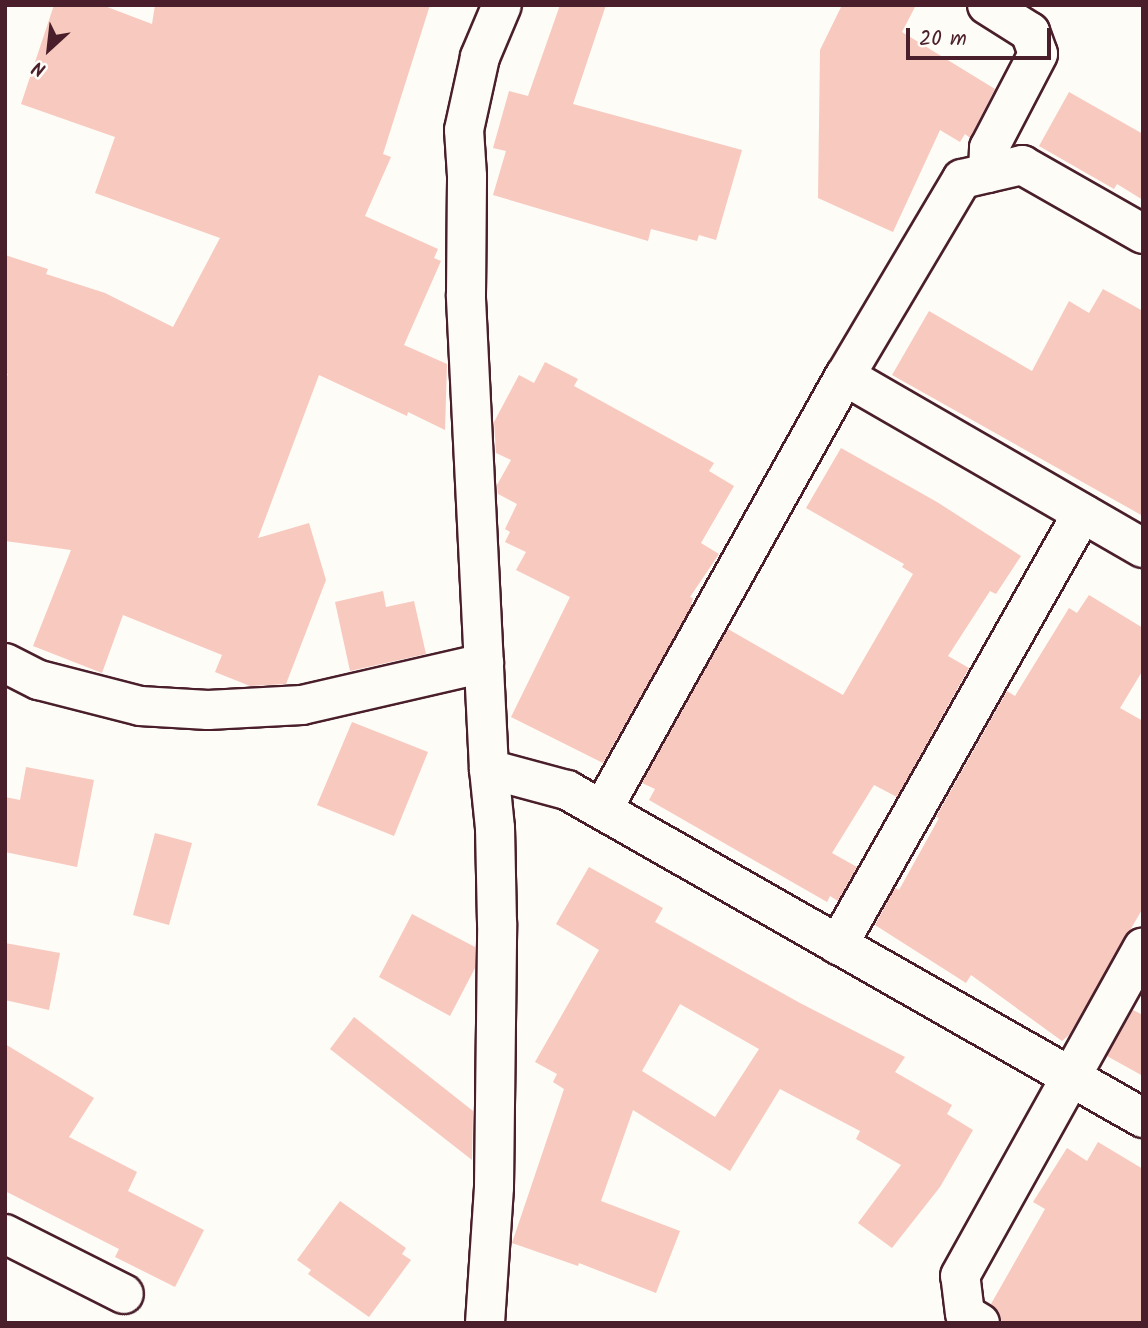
<!DOCTYPE html>
<html>
<head>
<meta charset="utf-8">
<style>
  body { margin:0 }
  #map { position:relative; width:1148px; height:1328px; overflow:hidden; background:#fdfcf7; font-family:Kalam,sans-serif }
  div>[style] { position:absolute }
  [style*='--x'] { left:calc(var(--x)*1px); top:calc(var(--y)*1px); width:calc(var(--w)*1px); rotate:calc(var(--a)*1deg) }
  .building>* { inset:0; background:#f8c9be }
  .roads { filter:drop-shadow(2px 0 #4a1f2b) drop-shadow(-2px 0 #4a1f2b) drop-shadow(0 2px #4a1f2b) drop-shadow(0 -2px #4a1f2b) }
  .minor>* { height:38px; margin:-19px; padding:0 19px; transform-origin:19px; border-radius:19px; background:#fdfcf7 }
  span { translate:-50% -50%; white-space:nowrap; text-align:center; line-height:1.15; -webkit-text-stroke:7px #fdfcf7; paint-order:stroke }
  .frame { position:absolute; inset:0; border:7px solid #4a1f2b; pointer-events:none }
  .north { position:absolute; left:14px; top:14px; width:70px; height:70px; -webkit-text-stroke:5px #fdfcf7; paint-order:stroke; rotate:207deg; font-size:19px; font-weight:700; line-height:28px; text-align:center; color:#4a1f2b }
  .north::after { content:''; display:block; margin:auto; width:24px; height:32px; background:#4a1f2b; clip-path:polygon(50% 0,100% 100%,50% 72%,0 100%) }
  .scale { position:absolute; left:906px; top:28px; width:145px; height:32px; box-sizing:border-box; border:4px solid #4a1f2b; border-top:0; padding-left:9px; font-size:21px; line-height:24px; white-space:nowrap; color:#4a1f2b; -webkit-text-stroke:5px #fdfcf7; paint-order:stroke }
</style>
</head>
<body>
<div id="map">
  <div class="building">
    <div style="clip-path:polygon(54px 5px,102px 5px,152px 24px,155px 5px,430px 5px,383px 154px,391px 157px,365px 216px,438px 249px,434px 258px,441px 261px,404px 345px,447px 364px,445px 430px,408px 412px,407px 416px,319px 375px,258px 538px,309px 523px,326px 580px,286px 684px,250px 686px,215px 672px,222px 655px,123px 615px,102px 673px,33px 646px,71px 550px,5px 541px,5px 380px,8px 374px,5px 373px,5px 255px,48px 269px,46px 274px,105px 293px,173px 327px,220px 238px,95px 193px,115px 137px,21px 104px)"></div>
    <div style="clip-path:polygon(560px 5px,606px 5px,573px 104px,742px 150px,716px 240px,699px 235px,697px 241px,651px 229px,648px 241px,493px 195px,506px 151px,493px 148px,509px 91px,528px 96px)"></div>
    <div style="clip-path:polygon(842px 5px,916px 5px,902px 32px,995px 89px,970px 138px,965px 134px,960px 142px,940px 130px,893px 232px,818px 198px,820px 50px)"></div>
    <div style="clip-path:polygon(1069px 92px,1143px 134px,1143px 200px,1117px 184px,1114px 189px,1039px 146px)"></div>
    <div style="clip-path:polygon(1103px 289px,1143px 311px,1143px 516px,892px 375px,929px 311px,1032px 371px,1069px 301px,1089px 313px)"></div>
    <div style="clip-path:polygon(545px 362px,578px 379px,574px 386px,714px 463px,709px 471px,734px 486px,701px 543px,719px 554px,690px 597px,693px 598px,691px 607px,603px 763px,511px 717px,570px 597px,516px 570px,526px 552px,505px 542px,510px 532px,505px 529px,517px 504px,498px 494px,497px 485px,511px 460px,496px 453px,494px 422px,519px 375px,534px 383px)"></div>
    <div style="clip-path:polygon(841px 448px,937px 502px,1021px 556px,996px 594px,990px 591px,948px 656px,969px 668px,897px 797px,874px 785px,832px 853px,857px 867px,838px 901px,830px 896px,827px 902px,649px 800px,655px 789px,642px 783px,728px 629px,843px 695px,913px 574px,902px 567px,904px 564px,806px 508px)"></div>
    <div style="clip-path:polygon(383px 591px,386px 607px,414px 601px,426px 654px,350px 671px,335px 602px)"></div>
    <div style="clip-path:polygon(1089px 595px,1143px 628px,1143px 670px,1120px 708px,1143px 721px,1143px 908px,1069px 1035px,1062px 1041px,971px 975px,966px 983px,875px 925px,895px 888px,899px 890px,939px 818px,936px 817px,1007px 691px,1015px 696px,1069px 608px,1077px 613px)"></div>
    <div style="clip-path:polygon(352px 722px,428px 752px,394px 836px,317px 805px)"></div>
    <div style="clip-path:polygon(26px 767px,94px 780px,77px 867px,5px 852px,5px 797px,20px 800px)"></div>
    <div style="clip-path:polygon(155px 833px,192px 843px,169px 925px,133px 915px)"></div>
    <div style="clip-path:polygon(evenodd,589px 867px,663px 908px,655px 922px,800px 1003px,905px 1057px,895px 1072px,952px 1105px,947px 1114px,973px 1130px,940px 1187px,892px 1248px,858px 1223px,901px 1165px,856px 1139px,860px 1131px,780px 1089px,730px 1171px,633px 1110px,601px 1201px,680px 1231px,656px 1293px,579px 1263px,578px 1266px,512px 1243px,564px 1089px,553px 1082px,557px 1074px,535px 1062px,599px 950px,556px 924px,589px 867px,680px 1004px,759px 1049px,715px 1117px,642px 1071px,680px 1004px)"></div>
    <div style="clip-path:polygon(412px 914px,475px 947px,475px 968px,450px 1016px,379px 977px)"></div>
    <div style="clip-path:polygon(5px 943px,60px 953px,49px 1010px,5px 1000px)"></div>
    <div style="clip-path:polygon(1133px 1010px,1143px 1015px,1143px 1076px,1107px 1056px)"></div>
    <div style="clip-path:polygon(354px 1017px,473px 1111px,472px 1160px,330px 1049px)"></div>
    <div style="clip-path:polygon(5px 1044px,94px 1098px,69px 1137px,137px 1172px,128px 1191px,204px 1230px,175px 1287px,115px 1257px,119px 1249px,5px 1191px)"></div>
    <div style="clip-path:polygon(1098px 1142px,1143px 1169px,1143px 1323px,1002px 1323px,999px 1312px,991px 1304px,1045px 1209px,1033px 1202px,1067px 1148px,1087px 1161px)"></div>
    <div style="clip-path:polygon(340px 1201px,406px 1248px,402px 1254px,411px 1260px,369px 1317px,308px 1274px,311px 1270px,297px 1260px)"></div>
  </div>
  <div class="roads">
    <div class="minor">
      <div style="--x:987;--y:5;--w:51;--a:32.1"></div>
      <div style="--x:1030;--y:32;--w:23;--a:70"></div>
      <div style="--x:1038;--y:54;--w:106;--a:117.5"></div>
      <div style="--x:989;--y:148;--w:25;--a:92"></div>
      <div style="--x:845;--y:376;--w:344;--a:30"></div>
      <div style="--x:5;--y:663;--w:38;--a:27"></div>
      <div style="--x:39;--y:680;--w:104;--a:14.4"></div>
      <div style="--x:140;--y:706;--w:68;--a:3.4"></div>
      <div style="--x:208;--y:710;--w:94;--a:-3"></div>
      <div style="--x:302;--y:705;--w:187;--a:-13"></div>
      <div style="--x:489;--y:769;--w:81;--a:15.1"></div>
      <div style="--x:567;--y:790;--w:663;--a:29.66"></div>
      <div style="--x:602;--y:810;--w:497;--a:-60.8"></div>
      <div style="--x:845;--y:376;--w:229;--a:-59.3"></div>
      <div style="--x:962;--y:179;--w:62;--a:-13.1"></div>
      <div style="--x:1022;--y:165;--w:139;--a:29.7"></div>
      <div style="--x:838;--y:945;--w:496;--a:-60.5"></div>
      <div style="--x:5;--y:1234;--w:133;--a:26.8"></div>
      <div style="--x:485;--y:1323;--w:136;--a:-86.2"></div>
      <div style="--x:494;--y:1187;--w:264;--a:-89.3"></div>
      <div style="--x:497;--y:923;--w:95;--a:-91.2"></div>
      <div style="--x:495;--y:828;--w:59;--a:-95.8"></div>
      <div style="--x:489;--y:769;--w:475;--a:-92.8"></div>
      <div style="--x:466;--y:295;--w:119;--a:-89.5"></div>
      <div style="--x:467;--y:176;--w:46;--a:-93.7"></div>
      <div style="--x:464;--y:130;--w:75;--a:-77.6"></div>
      <div style="--x:480;--y:57;--w:56;--a:-67.1"></div>
      <div style="--x:980;--y:1323;--w:17;--a:-149"></div>
      <div style="--x:965;--y:1314;--w:38;--a:-97"></div>
      <div style="--x:960;--y:1276;--w:376;--a:-60.9"></div>
    </div>
  </div>
  <div class="frame"></div>
  <div class="north">N</div>
  <div class="scale">20 m</div>
</div>
</body>
</html>
